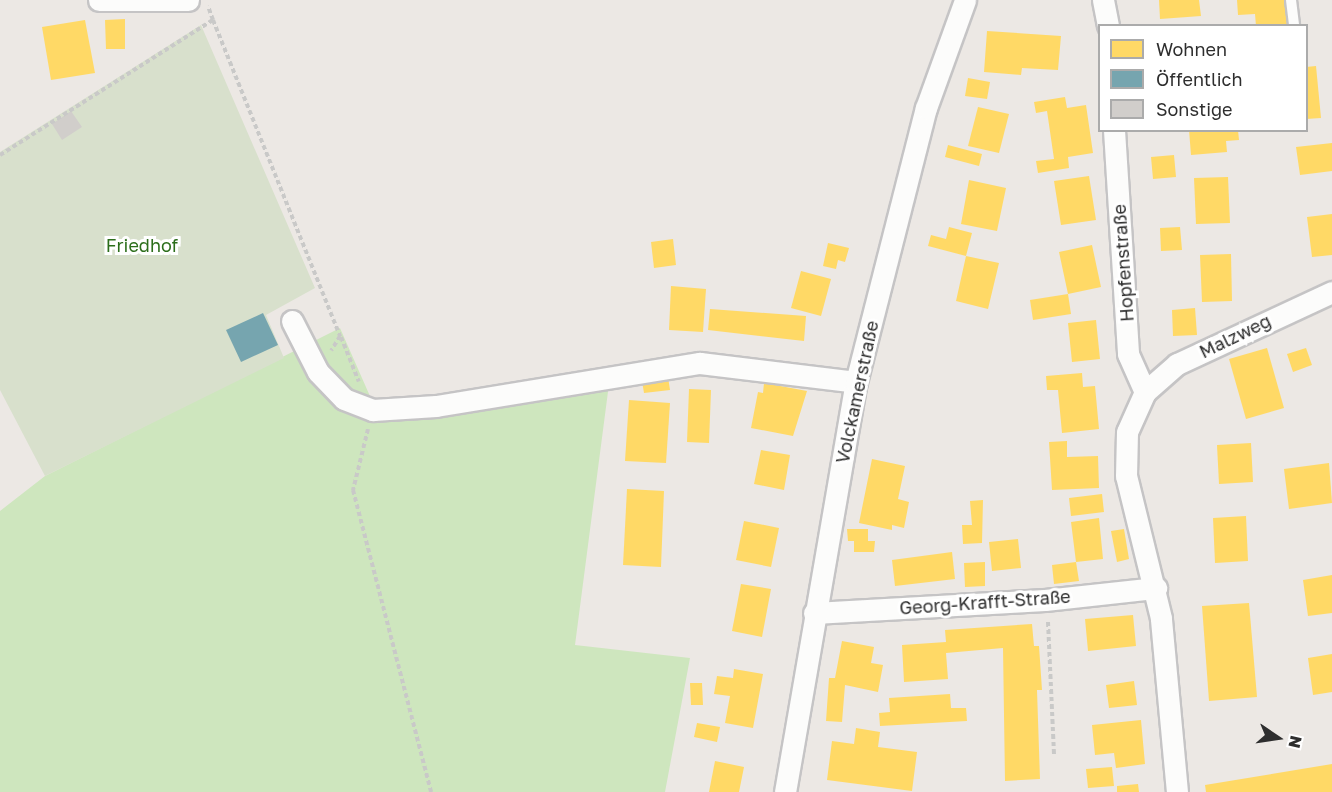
<!DOCTYPE html>
<html>
<head>
<meta charset="utf-8">
<style>
  body { margin:0 }
  #map { position:relative; width:1332px; height:792px; overflow:hidden; background:#ece8e4; font-family:"Golos Text",sans-serif }
  div>[style] { position:absolute }
  [style*='--x'] { left:calc(var(--x)*1px); top:calc(var(--y)*1px); width:calc(var(--w)*1px); rotate:calc(var(--a)*1deg) }
  .green>* { inset:0; background:#cee6be }
  .cemetery>* { inset:0; background:#d8e0cc }
  .homes>* { inset:0; background:#ffd966 }
  .public>* { inset:0; background:#76a5af }
  .building>* { inset:0; background:#d1cecb }
  .path>* { height:4px; margin-top:-2px; transform-origin:0; background:repeating-linear-gradient(90deg,#c9c9c8 0 4.5px,transparent 0 7.5px) }
  .roads { filter:drop-shadow(2px 0 #c5c4c5) drop-shadow(-2px 0 #c5c4c5) drop-shadow(0 2px #c5c4c5) drop-shadow(0 -2px #c5c4c5) }
  .service>* { height:10px; margin:-5px; padding:0 5px; transform-origin:5px; border-radius:5px; background:#fcfcfb }
  .minor>* { height:21px; margin:-10.5px; padding:0 10.5px; transform-origin:10.5px; border-radius:10.5px; background:#fcfcfb }
  span { translate:-50% -50%; white-space:nowrap; text-align:center; line-height:1.15; -webkit-text-stroke:6px #fff; paint-order:stroke }
  .park-label { font-size:18px; color:#2c6e1b }
  .street-label { font-size:18px; color:#2e2e2e }
  .legend { position:absolute; left:1098px; top:24px; width:210px; height:108px; box-sizing:border-box; background:#fff; border:2px solid #ababab; margin:0; padding:8px 10px; list-style:none; font-size:18px; color:#2e2e2e }
  .legend li { display:flex; align-items:center; gap:12px; height:30px }
  .legend b { width:30px; border:2px solid #ababab }
  .north { position:absolute; left:1248px; top:708px; width:60px; height:60px; -webkit-text-stroke:4px #fff; paint-order:stroke; rotate:103deg; font-size:16px; font-weight:700; line-height:24px; text-align:center; color:#2e2e2e }
  .north::after { content:''; display:block; margin:auto; width:21px; height:27px; background:#2e2e2e; clip-path:polygon(50% 0,100% 100%,50% 72%,0 100%) }
</style>
</head>
<body>
<div id="map">
  <div class="green">
    <div style="clip-path:polygon(340px 328px,380px 419px,609px 384px,575px 645px,690px 658px,665px 792px,0 792px,0 511px,45px 476px)"></div>
  </div>
  <div class="cemetery">
    <div style="clip-path:polygon(201px 25px,315px 288px,266px 315px,284px 358px,45px 476px,0 390px,0 152px)"></div>
  </div>
  <div class="homes">
    <div style="clip-path:polygon(1159px 0,1199px 0,1201px 16px,1160px 19px)"></div>
    <div style="clip-path:polygon(1237px 0,1286px 0,1287px 25px,1256px 26px,1255px 14px,1238px 15px)"></div>
    <div style="clip-path:polygon(125px 19px,125px 49px,106px 49px,105px 20px)"></div>
    <div style="clip-path:polygon(85px 20px,95px 73px,51px 80px,42px 27px)"></div>
    <div style="clip-path:polygon(987px 31px,1061px 36px,1058px 70px,1022px 68px,1021px 75px,984px 72px)"></div>
    <div style="clip-path:polygon(1316px 66px,1321px 118px,1306px 119px,1306px 67px)"></div>
    <div style="clip-path:polygon(968px 78px,990px 82px,987px 99px,965px 96px)"></div>
    <div style="clip-path:polygon(1065px 97px,1067px 108px,1086px 105px,1093px 153px,1068px 157px,1069px 168px,1038px 173px,1036px 161px,1054px 159px,1047px 111px,1036px 113px,1034px 102px)"></div>
    <div style="clip-path:polygon(978px 107px,1009px 114px,999px 153px,968px 146px)"></div>
    <div style="clip-path:polygon(1189px 130px,1238px 130px,1239px 140px,1226px 141px,1227px 152px,1191px 155px)"></div>
    <div style="clip-path:polygon(1332px 143px,1332px 171px,1300px 175px,1296px 147px)"></div>
    <div style="clip-path:polygon(948px 145px,982px 154px,979px 166px,945px 157px)"></div>
    <div style="clip-path:polygon(1174px 155px,1176px 177px,1153px 179px,1151px 157px)"></div>
    <div style="clip-path:polygon(1089px 176px,1096px 220px,1061px 225px,1054px 181px)"></div>
    <div style="clip-path:polygon(1228px 177px,1230px 223px,1196px 224px,1194px 178px)"></div>
    <div style="clip-path:polygon(969px 180px,1006px 188px,997px 231px,961px 224px)"></div>
    <div style="clip-path:polygon(1332px 214px,1332px 255px,1312px 257px,1307px 217px)"></div>
    <div style="clip-path:polygon(949px 227px,972px 233px,966px 256px,999px 263px,988px 309px,956px 301px,966px 256px,928px 246px,931px 235px,946px 239px)"></div>
    <div style="clip-path:polygon(1180px 227px,1182px 250px,1161px 251px,1160px 228px)"></div>
    <div style="clip-path:polygon(673px 239px,676px 265px,654px 268px,651px 242px)"></div>
    <div style="clip-path:polygon(828px 243px,849px 248px,845px 262px,838px 260px,836px 269px,823px 266px)"></div>
    <div style="clip-path:polygon(1092px 245px,1101px 287px,1068px 294px,1059px 252px)"></div>
    <div style="clip-path:polygon(1231px 254px,1232px 301px,1202px 302px,1200px 255px)"></div>
    <div style="clip-path:polygon(801px 271px,831px 279px,821px 316px,791px 308px)"></div>
    <div style="clip-path:polygon(671px 286px,706px 289px,703px 332px,669px 330px)"></div>
    <div style="clip-path:polygon(1068px 294px,1071px 314px,1033px 320px,1030px 300px)"></div>
    <div style="clip-path:polygon(1195px 308px,1197px 335px,1173px 336px,1172px 310px)"></div>
    <div style="clip-path:polygon(710px 309px,806px 316px,804px 341px,708px 330px)"></div>
    <div style="clip-path:polygon(1096px 320px,1100px 359px,1072px 362px,1068px 323px)"></div>
    <div style="clip-path:polygon(1267px 348px,1284px 408px,1246px 419px,1229px 359px)"></div>
    <div style="clip-path:polygon(1306px 348px,1312px 365px,1293px 372px,1287px 354px)"></div>
    <div style="clip-path:polygon(1082px 373px,1083px 387px,1095px 386px,1099px 429px,1062px 433px,1058px 390px,1047px 390px,1046px 376px)"></div>
    <div style="clip-path:polygon(668px 377px,670px 390px,644px 393px,642px 381px)"></div>
    <div style="clip-path:polygon(764px 383px,807px 391px,793px 436px,751px 428px,758px 392px,763px 393px)"></div>
    <div style="clip-path:polygon(689px 389px,711px 390px,709px 443px,687px 442px)"></div>
    <div style="clip-path:polygon(629px 400px,670px 403px,666px 463px,625px 461px)"></div>
    <div style="clip-path:polygon(1067px 441px,1067px 457px,1098px 456px,1099px 488px,1052px 490px,1049px 442px)"></div>
    <div style="clip-path:polygon(1251px 443px,1253px 482px,1219px 484px,1217px 445px)"></div>
    <div style="clip-path:polygon(761px 450px,790px 455px,784px 490px,754px 484px)"></div>
    <div style="clip-path:polygon(872px 459px,905px 466px,898px 499px,909px 502px,904px 528px,892px 525px,892px 530px,859px 523px)"></div>
    <div style="clip-path:polygon(1329px 463px,1332px 503px,1289px 509px,1284px 469px)"></div>
    <div style="clip-path:polygon(627px 489px,664px 491px,661px 567px,623px 565px)"></div>
    <div style="clip-path:polygon(1102px 494px,1104px 512px,1071px 516px,1069px 498px)"></div>
    <div style="clip-path:polygon(983px 500px,982px 543px,963px 544px,962px 525px,972px 525px,970px 501px)"></div>
    <div style="clip-path:polygon(1246px 516px,1248px 561px,1215px 563px,1213px 518px)"></div>
    <div style="clip-path:polygon(1099px 518px,1103px 559px,1076px 562px,1071px 522px)"></div>
    <div style="clip-path:polygon(744px 521px,779px 528px,771px 567px,736px 560px)"></div>
    <div style="clip-path:polygon(847px 529px,868px 529px,868px 541px,875px 541px,874px 552px,854px 552px,854px 541px,848px 541px)"></div>
    <div style="clip-path:polygon(1124px 529px,1129px 559px,1117px 562px,1111px 531px)"></div>
    <div style="clip-path:polygon(1018px 539px,1021px 568px,992px 571px,989px 542px)"></div>
    <div style="clip-path:polygon(952px 552px,955px 579px,895px 586px,892px 560px)"></div>
    <div style="clip-path:polygon(985px 562px,985px 586px,965px 587px,964px 563px)"></div>
    <div style="clip-path:polygon(1076px 562px,1079px 581px,1054px 584px,1052px 565px)"></div>
    <div style="clip-path:polygon(1332px 575px,1332px 613px,1308px 616px,1303px 580px)"></div>
    <div style="clip-path:polygon(741px 584px,771px 589px,762px 637px,732px 631px)"></div>
    <div style="clip-path:polygon(1249px 603px,1257px 697px,1209px 701px,1202px 606px)"></div>
    <div style="clip-path:polygon(1133px 615px,1136px 646px,1088px 651px,1085px 619px)"></div>
    <div style="clip-path:polygon(1032px 624px,1034px 646px,1039px 646px,1042px 690px,1037px 690px,1040px 779px,1005px 781px,1003px 648px,946px 653px,948px 679px,904px 682px,902px 645px,946px 642px,945px 630px)"></div>
    <div style="clip-path:polygon(842px 641px,874px 647px,871px 663px,883px 665px,878px 692px,845px 685px,842px 722px,826px 721px,829px 678px,835px 678px)"></div>
    <div style="clip-path:polygon(1332px 654px,1332px 692px,1313px 695px,1308px 658px)"></div>
    <div style="clip-path:polygon(734px 669px,763px 674px,753px 728px,725px 723px,730px 696px,714px 694px,717px 676px,733px 678px)"></div>
    <div style="clip-path:polygon(1134px 681px,1137px 705px,1109px 708px,1106px 685px)"></div>
    <div style="clip-path:polygon(690px 683px,702px 683px,703px 705px,691px 705px)"></div>
    <div style="clip-path:polygon(950px 694px,951px 708px,966px 708px,967px 721px,880px 726px,879px 713px,890px 712px,889px 698px)"></div>
    <div style="clip-path:polygon(1141px 720px,1145px 764px,1116px 768px,1114px 753px,1095px 755px,1092px 725px)"></div>
    <div style="clip-path:polygon(697px 723px,720px 727px,717px 742px,694px 737px)"></div>
    <div style="clip-path:polygon(856px 728px,880px 732px,878px 747px,917px 752px,912px 791px,827px 780px,832px 741px,854px 744px)"></div>
    <div style="clip-path:polygon(715px 761px,744px 767px,739px 792px,709px 792px)"></div>
    <div style="clip-path:polygon(1332px 764px,1332px 792px,1206px 792px,1205px 785px)"></div>
    <div style="clip-path:polygon(1112px 767px,1114px 786px,1088px 788px,1086px 769px)"></div>
    <div style="clip-path:polygon(1138px 784px,1139px 792px,1117px 792px,1117px 786px)"></div>
  </div>
  <div class="public">
    <div style="clip-path:polygon(263px 313px,278px 345px,241px 362px,226px 330px)"></div>
  </div>
  <div class="building">
    <div style="clip-path:polygon(71px 111px,82px 127px,62px 140px,52px 124px)"></div>
  </div>
  <div class="path">
    <div style="--x:213;--y:20;--w:341;--a:68.1"></div>
    <div style="--x:340;--y:336;--w:17;--a:121"></div>
    <div style="--x:0;--y:155;--w:252;--a:-32.4"></div>
    <div style="--x:213;--y:20;--w:15;--a:-110"></div>
    <div style="--x:341;--y:337;--w:48;--a:68.2"></div>
    <div style="--x:368;--y:429;--w:63;--a:103.8"></div>
    <div style="--x:353;--y:490;--w:312;--a:75.5"></div>
    <div style="--x:1048;--y:622;--w:134;--a:87.4"></div>
  </div>
  <div class="roads">
    <div class="service">
      <div style="--x:1291;--y:0;--w:26;--a:83"></div>
    </div>
    <div class="minor">
      <div style="--x:99;--y:0;--w:89;--a:0"></div>
      <div style="--x:1103;--y:0;--w:26;--a:79"></div>
      <div style="--x:1114;--y:130;--w:224;--a:86.4"></div>
      <div style="--x:1128;--y:354;--w:42;--a:65.9"></div>
      <div style="--x:292;--y:321;--w:57;--a:63"></div>
      <div style="--x:318;--y:372;--w:37;--a:46"></div>
      <div style="--x:344;--y:399;--w:31;--a:21"></div>
      <div style="--x:373;--y:410;--w:63;--a:-3.6"></div>
      <div style="--x:436;--y:406;--w:267;--a:-9.3"></div>
      <div style="--x:700;--y:363;--w:157;--a:6.9"></div>
      <div style="--x:814;--y:613;--w:231;--a:-3.2"></div>
      <div style="--x:1045;--y:600;--w:112;--a:-6.2"></div>
      <div style="--x:785;--y:792;--w:416;--a:-80.2"></div>
      <div style="--x:856;--y:382;--w:283;--a:-75.7"></div>
      <div style="--x:926;--y:108;--w:115;--a:-70.1"></div>
      <div style="--x:1177;--y:792;--w:175;--a:-95.3"></div>
      <div style="--x:1161;--y:618;--w:146;--a:-103.8"></div>
      <div style="--x:1126;--y:476;--w:44;--a:-88.7"></div>
      <div style="--x:1127;--y:432;--w:44;--a:-65.8"></div>
      <div style="--x:1145;--y:392;--w:43;--a:-41.2"></div>
      <div style="--x:1177;--y:364;--w:171;--a:-24.9"></div>
    </div>
  </div>
  <div class="park-label">
    <span style="left:142px;top:245px">Friedhof</span>
  </div>
  <div class="street-label">
    <span style="left:1123px;top:263px;rotate:-94deg">Hopfenstraße</span>
    <span style="left:1235px;top:336px;rotate:-26deg">Malzweg</span>
    <span style="left:857px;top:392px;rotate:-78deg">Volckamerstraße</span>
    <span style="left:985px;top:602px;rotate:-4deg">Georg-Krafft-Straße</span>
  </div>
  <ul class="legend">
  <li><b style="height:16px;background:#ffd966"></b>Wohnen</li>
  <li><b style="height:16px;background:#76a5af"></b>Öffentlich</li>
  <li><b style="height:16px;background:#d1cecb"></b>Sonstige</li>
  </ul>
  <div class="north">N</div>
</div>
</body>
</html>
